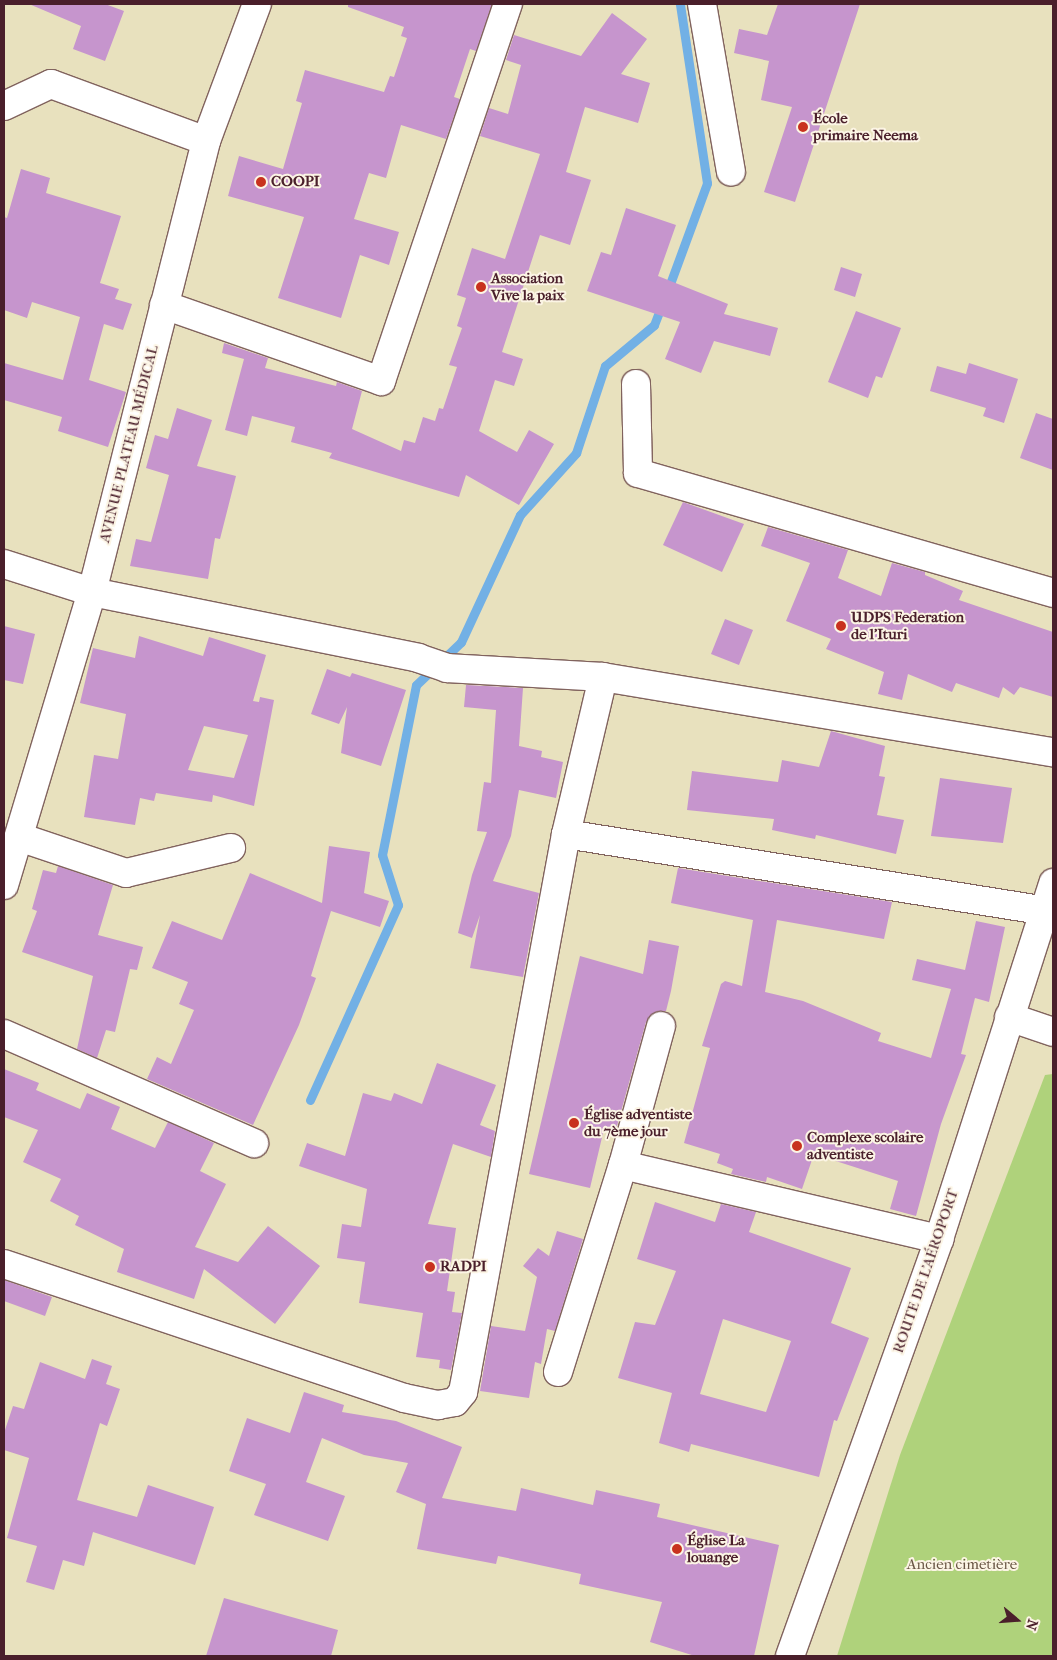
<!DOCTYPE html>
<html>
<head>
<meta charset="utf-8">
<style>
  body { margin:0 }
  #map { position:relative; width:1057px; height:1660px; overflow:hidden; background:#e8e1be; font-family:"IM FELL French Canon",serif }
  div>[style] { position:absolute }
  [style*='--x'] { left:calc(var(--x)*1px); top:calc(var(--y)*1px); width:calc(var(--w)*1px); rotate:calc(var(--a)*1deg) }
  .green>* { inset:0; background:#afd27b }
  .stream>* { height:9px; margin:-4.5px; padding:0 4.5px; transform-origin:4.5px; border-radius:4.5px; background:#72b0e5 }
  .building>* { inset:0; background:#c695cd }
  .roads { filter:drop-shadow(1px 0 #81635e) drop-shadow(-1px 0 #81635e) drop-shadow(0 1px #81635e) drop-shadow(0 -1px #81635e) }
  .minor>* { height:28px; margin:-14px; padding:0 14px; transform-origin:14px; border-radius:14px; background:#fff }
  .dots>* { width:14px; height:14px; translate:-50% -50%; box-sizing:border-box; border:2px solid #fcf5e5; border-radius:50% }
  span { translate:-50% -50%; white-space:nowrap; text-align:center; line-height:1.15; -webkit-text-stroke:4px #fcf5e5; paint-order:stroke }
  .poi-label { font-size:15px; color:#4a1f2b; font-weight:700 }
  .left { translate:0 -50%; text-align:left }
  .street-label { font-size:15px; color:#4a1f2b }
  .park-label { font-size:15px; color:#685543 }
  .frame { position:absolute; inset:0; border:5px solid #4a1f2b; pointer-events:none }
  .north { position:absolute; left:992px; top:1595px; width:50px; height:50px; -webkit-text-stroke:4px #fcf5e5; paint-order:stroke; rotate:108deg; font-size:14px; font-weight:700; line-height:20px; text-align:center; color:#4a1f2b }
  .north::after { content:''; display:block; margin:auto; width:18px; height:22px; background:#4a1f2b; clip-path:polygon(50% 0,100% 100%,50% 72%,0 100%) }
</style>
</head>
<body>
<div id="map">
  <div class="green">
    <div style="clip-path:polygon(1053px 1074px,1053px 1656px,837px 1656px,900px 1455px,1045px 1075px)"></div>
  </div>
  <div class="stream">
    <div style="--x:667;--y:292;--w:116;--a:-69.8"></div>
    <div style="--x:707;--y:183;--w:181;--a:-98.6"></div>
    <div style="--x:310;--y:1100;--w:214;--a:-65.7"></div>
    <div style="--x:398;--y:905;--w:52;--a:-107.7"></div>
    <div style="--x:382;--y:855;--w:173;--a:-78.7"></div>
    <div style="--x:416;--y:685;--w:62;--a:-43.7"></div>
    <div style="--x:461;--y:642;--w:140;--a:-65.1"></div>
    <div style="--x:520;--y:515;--w:84;--a:-47.9"></div>
    <div style="--x:576;--y:453;--w:92;--a:-71.6"></div>
    <div style="--x:605;--y:366;--w:64;--a:-39.9"></div>
    <div style="--x:654;--y:325;--w:22;--a:-69"></div>
  </div>
  <div class="building">
    <div style="clip-path:polygon(29px 4px,105px 4px,124px 11px,105px 61px,73px 49px,81px 26px)"></div>
    <div style="clip-path:polygon(348px 4px,492px 4px,476px 51px,470px 49px,454px 97px,460px 99px,446px 139px,401px 125px,386px 178px,369px 173px,354px 219px,399px 232px,389px 265px,360px 255px,341px 318px,278px 298px,304px 217px,228px 196px,239px 156px,283px 169px,302px 103px,296px 101px,305px 70px,384px 92px,390px 76px,394px 77px,407px 38px,401px 36px,404px 27px,348px 7px)"></div>
    <div style="clip-path:polygon(778px 4px,860px 4px,795px 202px,764px 192px,792px 107px,761px 100px,769px 61px,734px 53px,739px 29px,767px 35px)"></div>
    <div style="clip-path:polygon(612px 13px,647px 39px,621px 74px,650px 83px,638px 123px,585px 107px,566px 172px,591px 180px,570px 245px,540px 235px,502px 352px,523px 359px,514px 386px,495px 380px,479px 431px,517px 452px,529px 430px,554px 444px,519px 505px,466px 475px,459px 497px,329px 458px,332px 453px,291px 442px,295px 427px,252px 416px,247px 436px,225px 430px,244px 359px,222px 353px,224px 343px,268px 358px,265px 368px,336px 386px,337px 382px,362px 391px,352px 429px,401px 451px,404px 440px,415px 443px,423px 417px,435px 421px,439px 408px,443px 409px,457px 367px,449px 365px,462px 328px,457px 326px,466px 298px,457px 295px,472px 248px,505px 259px,540px 154px,480px 136px,489px 108px,508px 114px,521px 65px,506px 60px,514px 35px,581px 56px)"></div>
    <div style="clip-path:polygon(21px 169px,50px 178px,46px 193px,121px 216px,100px 283px,119px 289px,115px 299px,132px 304px,123px 330px,104px 324px,89px 380px,126px 392px,108px 447px,58px 431px,62px 417px,4px 400px,4px 363px,63px 380px,80px 317px,32px 302px,27px 318px,4px 310px,4px 217px,7px 218px)"></div>
    <div style="clip-path:polygon(626px 208px,676px 225px,658px 276px,728px 304px,724px 314px,778px 328px,770px 356px,714px 341px,701px 373px,665px 359px,680px 322px,587px 291px,601px 252px,611px 255px)"></div>
    <div style="clip-path:polygon(841px 267px,862px 274px,855px 297px,834px 290px)"></div>
    <div style="clip-path:polygon(856px 311px,901px 328px,882px 378px,876px 376px,868px 398px,828px 382px)"></div>
    <div style="clip-path:polygon(969px 363px,1018px 379px,1004px 423px,983px 416px,986px 408px,930px 391px,937px 366px,966px 374px)"></div>
    <div style="clip-path:polygon(177px 408px,212px 420px,197px 466px,236px 476px,220px 539px,215px 538px,208px 579px,130px 566px,136px 539px,151px 542px,169px 475px,146px 468px,155px 435px,168px 439px)"></div>
    <div style="clip-path:polygon(1036px 413px,1053px 419px,1053px 470px,1020px 458px)"></div>
    <div style="clip-path:polygon(683px 502px,744px 524px,722px 572px,663px 545px)"></div>
    <div style="clip-path:polygon(768px 527px,848px 550px,838px 578px,881px 596px,892px 563px,925px 572px,925px 575px,963px 591px,959px 600px,1053px 632px,1053px 697px,1020px 687px,1014px 695px,1003px 687px,999px 698px,956px 683px,952px 692px,908px 674px,902px 700px,878px 694px,884px 672px,826px 649px,831px 639px,786px 621px,810px 563px,761px 546px)"></div>
    <div style="clip-path:polygon(725px 619px,753px 630px,739px 665px,711px 654px)"></div>
    <div style="clip-path:polygon(4px 626px,35px 634px,23px 684px,4px 680px)"></div>
    <div style="clip-path:polygon(evenodd,139px 636px,203px 656px,209px 637px,266px 655px,253px 701px,259px 702px,260px 697px,274px 700px,254px 806px,213px 795px,212px 802px,156px 793px,154px 801px,140px 798px,135px 825px,84px 817px,94px 755px,118px 759px,126px 714px,80px 703px,93px 648px,135px 658px,139px 636px,204px 726px,248px 735px,234px 778px,188px 770px,204px 726px)"></div>
    <div style="clip-path:polygon(327px 669px,350px 677px,352px 673px,406px 690px,381px 766px,341px 753px,347px 707px,339px 724px,311px 714px)"></div>
    <div style="clip-path:polygon(466px 685px,523px 688px,519px 746px,542px 751px,541px 757px,563px 762px,556px 798px,519px 790px,511px 836px,493px 881px,539px 893px,523px 977px,470px 968px,480px 915px,472px 938px,458px 933px,472px 875px,487px 832px,477px 831px,484px 782px,491px 783px,496px 710px,464px 707px)"></div>
    <div style="clip-path:polygon(831px 731px,885px 746px,879px 776px,885px 777px,877px 815px,904px 820px,896px 854px,816px 835px,815px 839px,772px 830px,774px 819px,687px 810px,692px 771px,778px 782px,782px 760px,819px 767px)"></div>
    <div style="clip-path:polygon(940px 778px,1012px 788px,1003px 843px,931px 836px)"></div>
    <div style="clip-path:polygon(329px 846px,370px 852px,364px 893px,389px 901px,380px 927px,331px 911px,311px 976px,316px 978px,299px 1025px,253px 1125px,147px 1079px,157px 1057px,171px 1064px,194px 1010px,179px 1004px,188px 982px,152px 968px,172px 921px,222px 940px,250px 873px,322px 903px)"></div>
    <div style="clip-path:polygon(58px 866px,113px 885px,98px 935px,143px 947px,137px 970px,130px 969px,115px 1032px,106px 1030px,97px 1058px,77px 1049px,93px 976px,22px 952px,37px 911px,32px 909px,43px 870px,56px 873px)"></div>
    <div style="clip-path:polygon(678px 868px,892px 902px,884px 939px,777px 920px,765px 992px,803px 1001px,881px 1033px,878px 1041px,931px 1058px,951px 989px,912px 980px,917px 959px,965px 970px,976px 921px,1005px 927px,989px 1002px,975px 998px,961px 1054px,966px 1055px,941px 1124px,916px 1216px,890px 1209px,898px 1181px,814px 1154px,802px 1189px,767px 1177px,766px 1182px,731px 1174px,733px 1169px,717px 1163px,720px 1154px,684px 1143px,710px 1048px,702px 1046px,721px 984px,725px 981px,742px 986px,753px 920px,671px 903px)"></div>
    <div style="clip-path:polygon(649px 940px,679px 946px,671px 991px,666px 1011px,657px 1011px,646px 1022px,615px 1133px,604px 1129px,590px 1188px,529px 1174px,580px 956px,643px 974px)"></div>
    <div style="clip-path:polygon(437px 1063px,496px 1085px,480px 1125px,495px 1131px,491px 1157px,453px 1144px,428px 1224px,456px 1228px,447px 1291px,455px 1292px,452px 1312px,462px 1313px,451px 1370px,439px 1368px,440px 1360px,416px 1357px,423px 1313px,359px 1303px,365px 1262px,337px 1258px,342px 1224px,361px 1227px,367px 1189px,299px 1166px,307px 1143px,345px 1156px,363px 1093px,391px 1101px,394px 1093px,422px 1104px)"></div>
    <div style="clip-path:polygon(4px 1069px,39px 1083px,36px 1090px,80px 1109px,87px 1093px,120px 1107px,111px 1129px,155px 1148px,168px 1122px,214px 1143px,200px 1171px,226px 1184px,195px 1247px,238px 1262px,268px 1226px,320px 1266px,275px 1324px,204px 1269px,194px 1299px,117px 1272px,124px 1249px,75px 1225px,79px 1216px,50px 1201px,61px 1179px,23px 1162px,38px 1130px,4px 1117px)"></div>
    <div style="clip-path:polygon(evenodd,655px 1202px,715px 1222px,721px 1204px,756px 1212px,749px 1232px,851px 1268px,831px 1323px,869px 1338px,837px 1421px,834px 1420px,819px 1477px,691px 1444px,689px 1452px,659px 1443px,672px 1393px,618px 1378px,635px 1322px,655px 1325px,676px 1271px,637px 1259px,655px 1202px,723px 1319px,791px 1341px,766px 1412px,700px 1394px,723px 1319px)"></div>
    <div style="clip-path:polygon(557px 1231px,583px 1239px,555px 1331px,547px 1329px,541px 1364px,535px 1362px,529px 1398px,480px 1391px,491px 1326px,525px 1331px,537px 1277px,523px 1266px,538px 1248px,549px 1256px)"></div>
    <div style="clip-path:polygon(4px 1280px,52px 1297px,45px 1316px,4px 1301px)"></div>
    <div style="clip-path:polygon(92px 1359px,112px 1366px,106px 1384px,120px 1389px,107px 1426px,100px 1423px,77px 1500px,137px 1517px,148px 1485px,214px 1507px,195px 1565px,93px 1532px,84px 1566px,63px 1560px,54px 1590px,26px 1582px,37px 1546px,7px 1538px,29px 1458px,4px 1450px,4px 1433px,13px 1406px,24px 1409px,40px 1362px,85px 1379px)"></div>
    <div style="clip-path:polygon(304px 1392px,344px 1405px,342px 1412px,396px 1421px,462px 1447px,442px 1498px,516px 1511px,521px 1488px,593px 1505px,596px 1490px,660px 1504px,657px 1517px,779px 1545px,754px 1656px,695px 1656px,650px 1642px,662px 1602px,579px 1584px,581px 1574px,498px 1556px,496px 1564px,417px 1549px,426px 1504px,396px 1492px,408px 1463px,364px 1455px,322px 1438px,306px 1482px,345px 1496px,328px 1541px,254px 1515px,266px 1484px,229px 1471px,247px 1418px,290px 1433px)"></div>
    <div style="clip-path:polygon(224px 1598px,338px 1630px,331px 1656px,206px 1656px)"></div>
  </div>
  <div class="roads">
    <div class="minor">
      <div style="--x:702;--y:4;--w:170;--a:80.2"></div>
      <div style="--x:4;--y:106;--w:52;--a:-25.1"></div>
      <div style="--x:51;--y:84;--w:165;--a:20.2"></div>
      <div style="--x:164;--y:305;--w:230;--a:19.3"></div>
      <div style="--x:381;--y:381;--w:398;--a:-71.4"></div>
      <div style="--x:636;--y:384;--w:89;--a:88.7"></div>
      <div style="--x:638;--y:473;--w:432;--a:16.1"></div>
      <div style="--x:4;--y:564;--w:92;--a:17.7"></div>
      <div style="--x:92;--y:592;--w:333;--a:11.4"></div>
      <div style="--x:418;--y:658;--w:31;--a:19"></div>
      <div style="--x:447;--y:668;--w:156;--a:3.3"></div>
      <div style="--x:603;--y:677;--w:456;--a:9.5"></div>
      <div style="--x:566;--y:834;--w:485;--a:9.1"></div>
      <div style="--x:19;--y:837;--w:113;--a:18.6"></div>
      <div style="--x:126;--y:873;--w:108;--a:-13.4"></div>
      <div style="--x:4;--y:885;--w:306;--a:-73.3"></div>
      <div style="--x:92;--y:592;--w:465;--a:-75.8"></div>
      <div style="--x:206;--y:141;--w:146;--a:-69.6"></div>
      <div style="--x:1009;--y:1017;--w:46;--a:18.8"></div>
      <div style="--x:4;--y:1034;--w:273;--a:23.6"></div>
      <div style="--x:623;--y:1165;--w:144;--a:-74.7"></div>
      <div style="--x:4;--y:1264;--w:422;--a:18.5"></div>
      <div style="--x:404;--y:1398;--w:35;--a:12"></div>
      <div style="--x:438;--y:1405;--w:17;--a:-10"></div>
      <div style="--x:455;--y:1402;--w:13;--a:-51"></div>
      <div style="--x:463;--y:1392;--w:21;--a:-79"></div>
      <div style="--x:467;--y:1371;--w:546;--a:-79.55"></div>
      <div style="--x:566;--y:834;--w:161;--a:-76.7"></div>
      <div style="--x:558;--y:1372;--w:217;--a:-72.6"></div>
      <div style="--x:623;--y:1165;--w:325;--a:13.2"></div>
      <div style="--x:790;--y:1656;--w:443;--a:-70.3"></div>
      <div style="--x:939;--y:1239;--w:374;--a:-72.2"></div>
    </div>
  </div>
  <div class="dots">
    <div style="left:803px;top:127px;background:#c8321e"></div>
    <div style="left:261px;top:182px;background:#c8321e"></div>
    <div style="left:481px;top:287px;background:#c8321e"></div>
    <div style="left:841px;top:626px;background:#c8321e"></div>
    <div style="left:574px;top:1123px;background:#c8321e"></div>
    <div style="left:797px;top:1146px;background:#c8321e"></div>
    <div style="left:430px;top:1267px;background:#c8321e"></div>
    <div style="left:677px;top:1549px;background:#c8321e"></div>
  </div>
  <div class="poi-label">
    <span class="left" style="left:813px;top:127px">École<br>primaire Neema</span>
    <span class="left" style="left:271px;top:182px">COOPI</span>
    <span class="left" style="left:491px;top:287px">Association<br>Vive la paix</span>
    <span class="left" style="left:851px;top:626px">UDPS Federation<br>de l'Ituri</span>
    <span class="left" style="left:584px;top:1123px">Église adventiste<br>du 7ème jour</span>
    <span class="left" style="left:807px;top:1146px">Complexe scolaire<br>adventiste</span>
    <span class="left" style="left:440px;top:1267px">RADPI</span>
    <span class="left" style="left:687px;top:1549px">Église La<br>louange</span>
  </div>
  <div class="street-label">
    <span style="left:129px;top:444px;rotate:-76deg">AVENUE PLATEAU MÉDICAL</span>
    <span style="left:926px;top:1271px;rotate:-71deg">ROUTE DE L'AÉROPORT</span>
  </div>
  <div class="park-label">
    <span style="left:962px;top:1565px">Ancien cimetière</span>
  </div>
  <div class="frame"></div>
  <div class="north">N</div>
</div>
</body>
</html>
